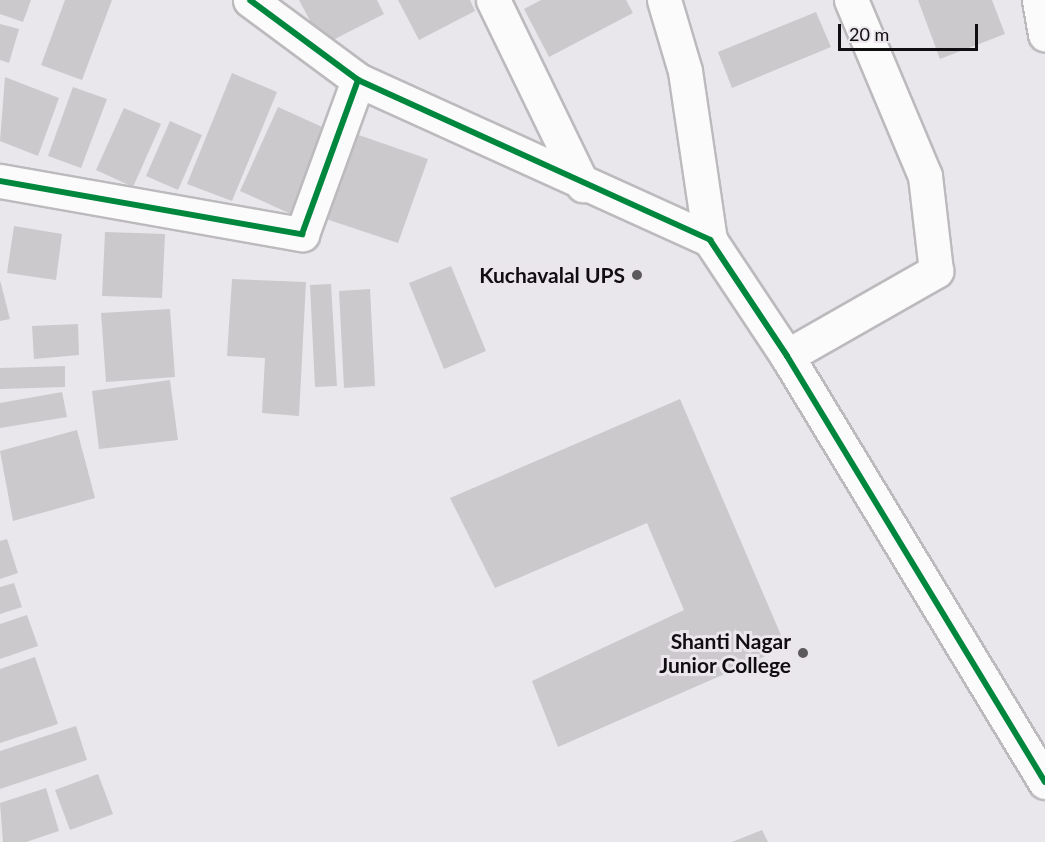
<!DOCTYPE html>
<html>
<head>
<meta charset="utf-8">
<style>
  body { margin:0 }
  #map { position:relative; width:1045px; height:842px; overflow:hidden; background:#e9e7eb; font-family:Lato,sans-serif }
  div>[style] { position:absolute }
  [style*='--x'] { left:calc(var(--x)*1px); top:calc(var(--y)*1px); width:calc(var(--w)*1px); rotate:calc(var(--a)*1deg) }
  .building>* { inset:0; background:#cbc9cc }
  .roads { filter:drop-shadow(2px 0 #bcbabd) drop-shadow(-2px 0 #bcbabd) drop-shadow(0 2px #bcbabd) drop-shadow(0 -2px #bcbabd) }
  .minor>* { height:33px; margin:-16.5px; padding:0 16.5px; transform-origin:16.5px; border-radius:16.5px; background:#fcfbfc }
  .tertiary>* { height:33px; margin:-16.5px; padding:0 16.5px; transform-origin:16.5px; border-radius:16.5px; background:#fcfbfc }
  .cycleway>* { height:6px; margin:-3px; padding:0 3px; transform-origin:3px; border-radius:3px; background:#00873e }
  .dots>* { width:16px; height:16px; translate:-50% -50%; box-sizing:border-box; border:3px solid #eae6ec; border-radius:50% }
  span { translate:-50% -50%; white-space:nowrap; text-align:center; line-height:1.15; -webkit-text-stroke:6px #eae6ec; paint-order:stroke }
  .poi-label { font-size:21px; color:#100e10; font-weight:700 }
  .right { translate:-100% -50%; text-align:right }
  .scale { position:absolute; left:838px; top:24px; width:140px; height:27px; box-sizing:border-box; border:3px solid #100e10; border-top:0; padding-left:8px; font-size:18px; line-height:21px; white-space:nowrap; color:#100e10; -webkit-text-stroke:4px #eae6ec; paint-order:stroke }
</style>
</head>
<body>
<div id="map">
  <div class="building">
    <div style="clip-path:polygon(0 0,31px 0,23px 22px,0 14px)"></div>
    <div style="clip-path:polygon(65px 0,112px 0,82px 80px,41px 65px)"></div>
    <div style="clip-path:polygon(299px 0,377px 0,384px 14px,323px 45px)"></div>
    <div style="clip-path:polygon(398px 0,470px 0,475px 11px,419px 40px)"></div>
    <div style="clip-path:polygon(541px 0,626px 0,633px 13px,549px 57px,524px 9px)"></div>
    <div style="clip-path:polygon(918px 0,992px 0,1005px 34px,940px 59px)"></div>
    <div style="clip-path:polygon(816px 12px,831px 47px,732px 88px,718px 52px)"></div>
    <div style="clip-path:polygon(0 24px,19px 29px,9px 63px,0 60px)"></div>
    <div style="clip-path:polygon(232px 73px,277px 92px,232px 201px,187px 184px)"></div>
    <div style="clip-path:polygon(5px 77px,59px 98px,38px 156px,0 141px)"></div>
    <div style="clip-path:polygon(73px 87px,107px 99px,81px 168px,48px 156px)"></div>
    <div style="clip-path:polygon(278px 107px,329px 130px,291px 214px,240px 191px)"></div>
    <div style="clip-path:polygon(124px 108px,161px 124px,133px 187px,96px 170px)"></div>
    <div style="clip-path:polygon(170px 121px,202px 135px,178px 190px,146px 176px)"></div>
    <div style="clip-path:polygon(353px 133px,428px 159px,398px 243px,323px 218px)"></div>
    <div style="clip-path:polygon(14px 226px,62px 234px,56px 280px,7px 273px)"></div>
    <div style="clip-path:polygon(105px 232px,165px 234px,162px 298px,102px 296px)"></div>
    <div style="clip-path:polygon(451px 266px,486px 351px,444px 369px,409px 283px)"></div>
    <div style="clip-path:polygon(232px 279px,306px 282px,299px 416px,262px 413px,265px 358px,227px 356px)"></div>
    <div style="clip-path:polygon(0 280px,10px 319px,0 321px)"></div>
    <div style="clip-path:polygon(331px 284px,337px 386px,315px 387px,310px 285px)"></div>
    <div style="clip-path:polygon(370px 289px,375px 386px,344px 388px,339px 291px)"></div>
    <div style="clip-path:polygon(170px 309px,175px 377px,106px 382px,101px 313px)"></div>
    <div style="clip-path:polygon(78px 324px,79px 355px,34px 359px,32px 326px)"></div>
    <div style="clip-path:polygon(65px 366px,65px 387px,0 389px,0 368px)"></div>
    <div style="clip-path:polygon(170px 380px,178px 440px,99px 449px,92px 391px)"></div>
    <div style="clip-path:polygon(62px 392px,67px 417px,0 428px,0 403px)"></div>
    <div style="clip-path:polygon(680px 399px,786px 647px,558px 747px,532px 681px,684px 610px,647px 523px,495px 588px,450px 498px)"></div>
    <div style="clip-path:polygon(77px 430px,95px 498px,13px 521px,0 451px)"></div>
    <div style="clip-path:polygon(7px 539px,18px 573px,0 579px,0 541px)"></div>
    <div style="clip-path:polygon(14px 583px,22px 607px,0 614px,0 587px)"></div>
    <div style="clip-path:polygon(27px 615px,38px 646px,0 659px,0 624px)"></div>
    <div style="clip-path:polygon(35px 657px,58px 724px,0 743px,0 669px)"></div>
    <div style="clip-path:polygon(76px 726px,87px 760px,0 789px,0 751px)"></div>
    <div style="clip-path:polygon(98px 774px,113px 814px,70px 830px,55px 790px)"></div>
    <div style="clip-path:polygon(46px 788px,59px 831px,26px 842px,3px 842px,0 803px)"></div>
    <div style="clip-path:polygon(762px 830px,768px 842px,732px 842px)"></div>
  </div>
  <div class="roads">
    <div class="minor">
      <div style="--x:493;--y:0;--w:206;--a:64.1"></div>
      <div style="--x:664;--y:0;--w:74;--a:73.5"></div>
      <div style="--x:685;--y:71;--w:171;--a:81.6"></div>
      <div style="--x:1039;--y:0;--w:35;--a:80"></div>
      <div style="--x:0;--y:181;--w:307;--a:10"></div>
      <div style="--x:302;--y:234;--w:164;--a:-70"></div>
      <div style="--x:787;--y:356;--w:172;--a:-29.7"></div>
      <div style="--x:936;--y:271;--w:96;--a:-96.6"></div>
      <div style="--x:925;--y:176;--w:191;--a:-112.8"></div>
    </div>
    <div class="tertiary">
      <div style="--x:250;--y:0;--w:134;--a:36.5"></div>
      <div style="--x:358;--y:80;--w:387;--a:24.4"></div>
      <div style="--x:710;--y:240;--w:139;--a:56.4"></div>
      <div style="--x:787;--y:356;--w:498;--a:58.8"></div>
    </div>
  </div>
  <div class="cycleway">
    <div style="--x:250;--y:0;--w:134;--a:36.5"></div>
    <div style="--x:358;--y:80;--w:387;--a:24.4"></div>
    <div style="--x:710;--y:240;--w:139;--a:56.4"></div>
    <div style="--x:787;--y:356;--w:498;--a:58.8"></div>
    <div style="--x:0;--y:181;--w:307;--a:10"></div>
    <div style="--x:302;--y:234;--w:164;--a:-70"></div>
  </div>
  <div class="dots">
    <div style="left:637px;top:275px;background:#5c5a5d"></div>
    <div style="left:803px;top:653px;background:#5c5a5d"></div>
  </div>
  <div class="poi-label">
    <span class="right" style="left:625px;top:275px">Kuchavalal UPS</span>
    <span class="right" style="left:791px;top:653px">Shanti Nagar<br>Junior College</span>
  </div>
  <div class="scale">20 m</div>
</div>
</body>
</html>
